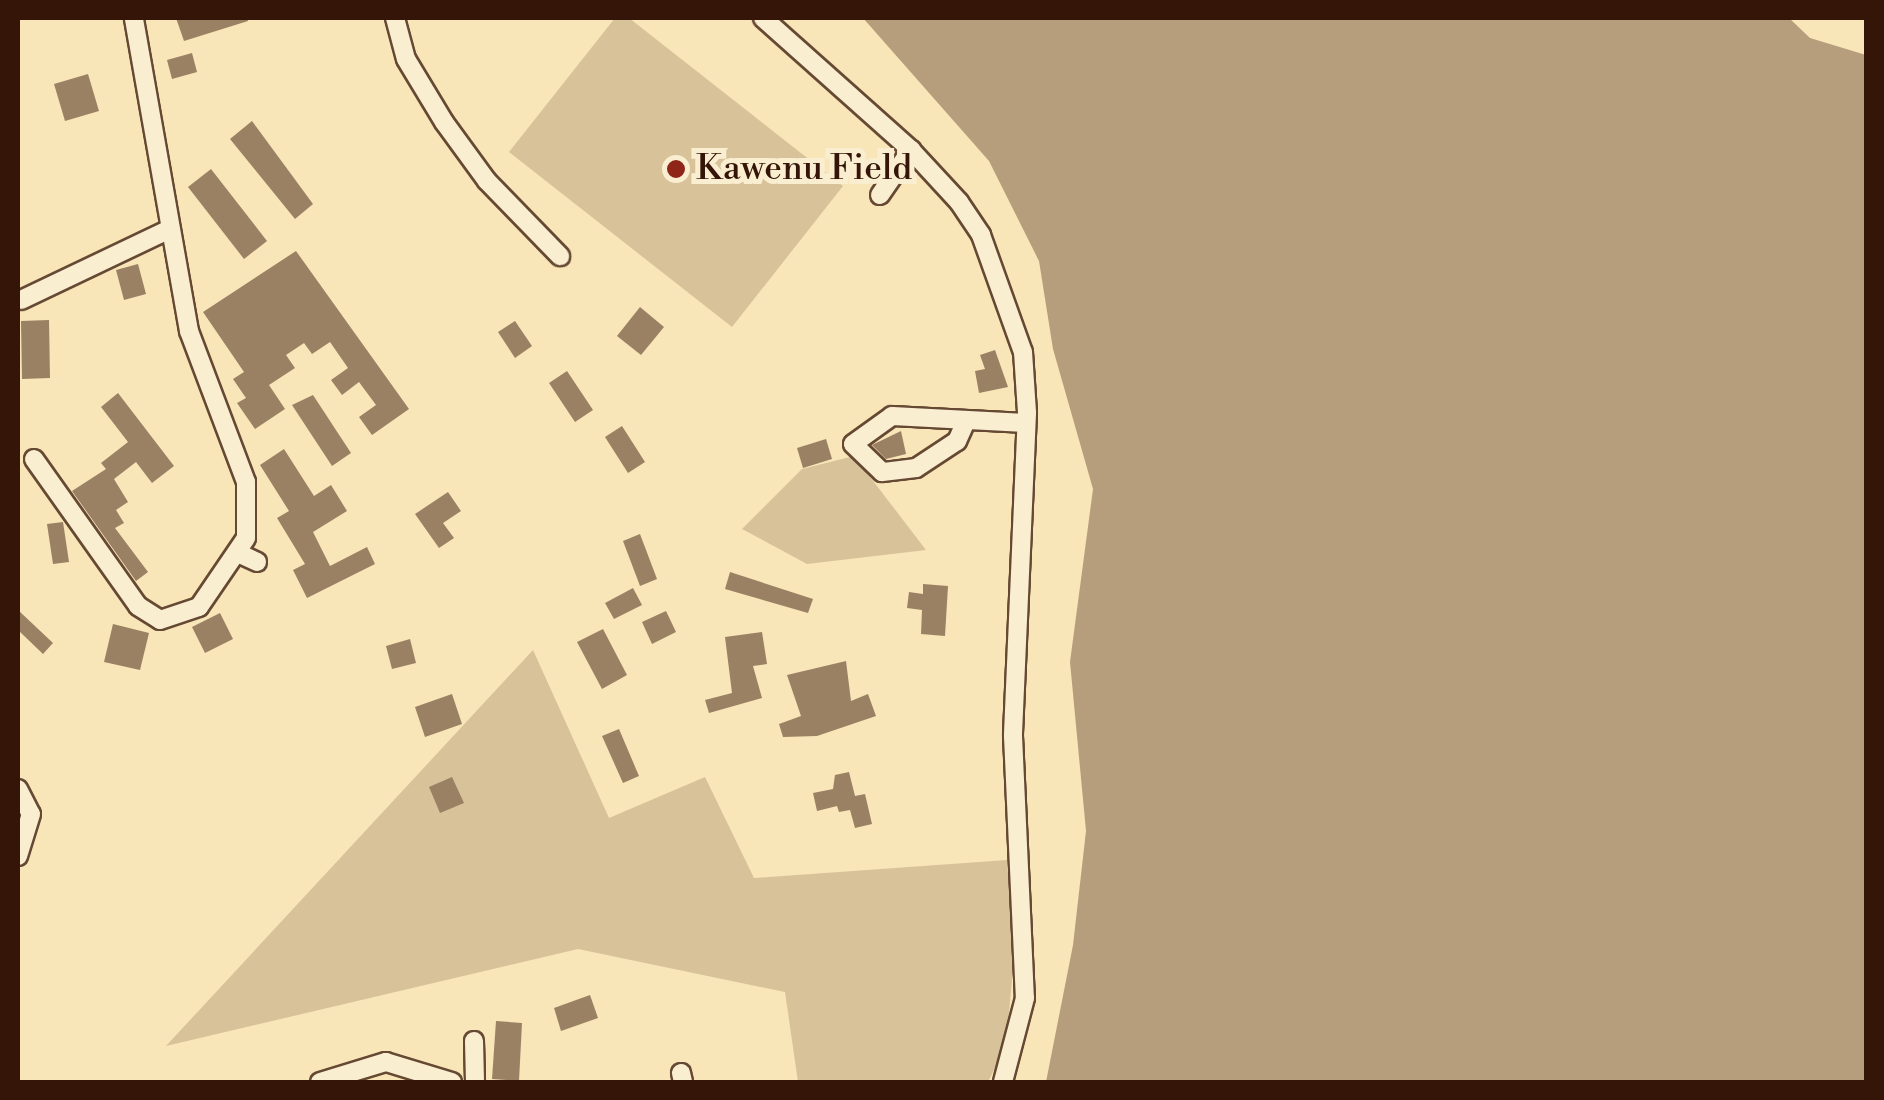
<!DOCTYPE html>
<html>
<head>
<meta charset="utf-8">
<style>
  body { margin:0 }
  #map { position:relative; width:1884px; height:1100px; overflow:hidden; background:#f8e5b8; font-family:"Libre Bodoni",serif }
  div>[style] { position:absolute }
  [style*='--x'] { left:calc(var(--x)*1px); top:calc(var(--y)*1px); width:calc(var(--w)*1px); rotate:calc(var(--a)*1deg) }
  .green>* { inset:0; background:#d7c29a }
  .water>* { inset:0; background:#b69e7c }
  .building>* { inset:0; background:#9a8163 }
  .roads { filter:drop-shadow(2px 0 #664933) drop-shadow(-2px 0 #664933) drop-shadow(0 2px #664933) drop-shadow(0 -2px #664933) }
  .minor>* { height:18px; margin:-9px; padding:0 9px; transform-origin:9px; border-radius:9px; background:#faeed1 }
  .dots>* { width:28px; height:28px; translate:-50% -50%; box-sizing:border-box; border:5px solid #faeed1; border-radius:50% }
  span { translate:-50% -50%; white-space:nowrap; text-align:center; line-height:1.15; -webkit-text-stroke:10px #faeed1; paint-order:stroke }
  .poi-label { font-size:35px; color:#351507 }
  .left { translate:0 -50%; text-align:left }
  .frame { position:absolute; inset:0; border:20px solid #351507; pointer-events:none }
</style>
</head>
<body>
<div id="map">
  <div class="green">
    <div style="clip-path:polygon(615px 18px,629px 18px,843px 186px,732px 327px,509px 152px)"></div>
    <div style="clip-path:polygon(854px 456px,926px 550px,807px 564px,742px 529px,802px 469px)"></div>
    <div style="clip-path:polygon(533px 650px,609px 818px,705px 777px,754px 878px,1007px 860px,1014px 958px,1006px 1045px,988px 1082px,798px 1082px,785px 992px,578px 949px,166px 1046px)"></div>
  </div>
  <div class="water">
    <div style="clip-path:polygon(863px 18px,1789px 18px,1810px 38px,1866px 55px,1866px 1082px,1046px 1082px,1073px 945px,1086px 831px,1070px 662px,1093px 489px,1053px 349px,1039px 261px,989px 161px)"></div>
  </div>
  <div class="building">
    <div style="clip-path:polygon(176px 18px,247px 18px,248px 21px,184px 41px)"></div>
    <div style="clip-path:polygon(192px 53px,197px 72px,172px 79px,167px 60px)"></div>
    <div style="clip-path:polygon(88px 74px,99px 111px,65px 121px,54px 84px)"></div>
    <div style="clip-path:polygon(252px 121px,313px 204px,295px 219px,230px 139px)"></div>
    <div style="clip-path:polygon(211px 169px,267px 241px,244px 259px,188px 187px)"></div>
    <div style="clip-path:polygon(296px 251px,409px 409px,372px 435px,359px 417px,376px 405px,359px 382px,342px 395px,331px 380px,348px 368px,330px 342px,312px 354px,304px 343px,286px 355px,295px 368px,269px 385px,285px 409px,255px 429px,237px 403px,246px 398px,233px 379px,244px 372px,203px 312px)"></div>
    <div style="clip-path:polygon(138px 264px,146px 294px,124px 300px,116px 270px)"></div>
    <div style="clip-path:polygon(640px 307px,664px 327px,641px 355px,617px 336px)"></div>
    <div style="clip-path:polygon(49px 320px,50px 378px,22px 379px,21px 321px)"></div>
    <div style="clip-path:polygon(515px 321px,532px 346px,515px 358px,498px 332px)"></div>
    <div style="clip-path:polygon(995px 350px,1008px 387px,979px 393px,975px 371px,985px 369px,980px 355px)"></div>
    <div style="clip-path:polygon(567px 371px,593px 410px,575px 422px,549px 383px)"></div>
    <div style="clip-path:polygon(118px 393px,174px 466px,152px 483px,136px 462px,114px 479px,128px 502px,116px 510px,124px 523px,115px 528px,148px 572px,136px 581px,72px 491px,106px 469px,101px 463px,128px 442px,101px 407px)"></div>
    <div style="clip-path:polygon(313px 395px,351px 453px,332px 466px,292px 405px)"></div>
    <div style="clip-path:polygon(622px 426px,645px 462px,628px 473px,605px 437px)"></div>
    <div style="clip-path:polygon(901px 431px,906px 454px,886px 459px,872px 445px)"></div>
    <div style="clip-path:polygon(826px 439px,832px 459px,803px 468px,797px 448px)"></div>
    <div style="clip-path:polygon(284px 449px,314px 496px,331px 485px,347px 511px,313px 532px,330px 566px,367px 547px,375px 564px,307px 598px,293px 570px,305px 564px,277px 518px,289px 511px,260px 465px)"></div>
    <div style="clip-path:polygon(448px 492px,461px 511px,443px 523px,454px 538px,439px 548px,415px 514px)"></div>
    <div style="clip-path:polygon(63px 522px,69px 562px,53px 564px,47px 524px)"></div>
    <div style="clip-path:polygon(640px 534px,657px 579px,640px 586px,623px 541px)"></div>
    <div style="clip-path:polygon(730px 572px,813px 599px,808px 613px,725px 589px)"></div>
    <div style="clip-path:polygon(923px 584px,948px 586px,945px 636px,921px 634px,922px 610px,907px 608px,909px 592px,923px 594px)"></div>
    <div style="clip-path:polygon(633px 588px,642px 605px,614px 619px,605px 603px)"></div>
    <div style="clip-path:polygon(18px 610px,53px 643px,43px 654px,18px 630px)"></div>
    <div style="clip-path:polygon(666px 611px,676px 632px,652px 644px,642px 622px)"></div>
    <div style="clip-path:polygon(220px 613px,233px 639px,205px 653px,192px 627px)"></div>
    <div style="clip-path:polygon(113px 624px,149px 633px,140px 670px,104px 662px)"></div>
    <div style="clip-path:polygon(603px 629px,627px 675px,602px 689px,577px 642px)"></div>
    <div style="clip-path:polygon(762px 632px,767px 664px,753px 666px,762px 698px,709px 713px,705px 700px,732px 693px,725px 637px)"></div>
    <div style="clip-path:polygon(410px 639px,416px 663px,392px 669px,386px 646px)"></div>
    <div style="clip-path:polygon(846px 661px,851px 701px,868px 694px,876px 716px,817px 736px,783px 737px,779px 724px,801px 716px,787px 675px)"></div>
    <div style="clip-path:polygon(452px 694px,462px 724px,425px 737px,415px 707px)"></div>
    <div style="clip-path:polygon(619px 729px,639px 776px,623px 783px,602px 736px)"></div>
    <div style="clip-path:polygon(849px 772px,855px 796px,865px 794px,872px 824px,855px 828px,850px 810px,839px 812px,837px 806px,817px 811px,813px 793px,833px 789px,835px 775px)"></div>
    <div style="clip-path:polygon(452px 777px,464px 803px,440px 813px,429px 787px)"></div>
    <div style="clip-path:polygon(590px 995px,598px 1018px,561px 1031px,554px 1008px)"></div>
    <div style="clip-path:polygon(496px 1021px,522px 1023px,519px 1081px,492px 1079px)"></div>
  </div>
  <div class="roads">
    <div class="minor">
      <div style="--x:395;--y:18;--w:42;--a:75"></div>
      <div style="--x:406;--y:59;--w:74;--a:58.9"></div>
      <div style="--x:444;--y:122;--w:73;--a:53.9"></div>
      <div style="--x:487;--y:181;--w:105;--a:45.8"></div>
      <div style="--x:763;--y:18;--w:198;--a:41.7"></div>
      <div style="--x:911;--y:150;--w:71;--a:47.3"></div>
      <div style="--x:959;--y:202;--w:40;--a:56"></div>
      <div style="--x:981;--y:235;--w:124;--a:70.3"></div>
      <div style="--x:1023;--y:352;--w:61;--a:86.2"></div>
      <div style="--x:1027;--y:413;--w:323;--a:92.5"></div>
      <div style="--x:1013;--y:736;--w:262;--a:87.4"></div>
      <div style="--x:1025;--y:998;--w:87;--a:104.7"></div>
      <div style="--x:880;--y:195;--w:55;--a:-55.4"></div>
      <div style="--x:21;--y:300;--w:165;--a:-25.5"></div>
      <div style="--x:966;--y:421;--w:22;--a:114"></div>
      <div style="--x:957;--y:441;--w:49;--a:146.6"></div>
      <div style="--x:916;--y:468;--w:34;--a:173"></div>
      <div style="--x:882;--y:472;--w:40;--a:-136"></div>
      <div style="--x:853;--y:444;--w:48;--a:-35.7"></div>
      <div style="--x:892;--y:416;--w:134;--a:3"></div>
      <div style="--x:34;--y:459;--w:180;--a:54.7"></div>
      <div style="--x:138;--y:606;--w:26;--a:32"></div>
      <div style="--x:160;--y:620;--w:41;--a:-18.4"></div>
      <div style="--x:199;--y:607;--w:83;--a:-55.7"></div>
      <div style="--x:246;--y:538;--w:56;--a:-90"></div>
      <div style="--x:246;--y:482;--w:161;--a:-110.7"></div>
      <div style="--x:189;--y:331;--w:318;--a:-100"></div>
      <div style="--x:238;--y:553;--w:21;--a:25"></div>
      <div style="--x:18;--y:789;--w:28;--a:63"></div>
      <div style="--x:31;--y:814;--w:44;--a:107.2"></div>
      <div style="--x:474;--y:1041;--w:41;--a:88.6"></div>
      <div style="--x:681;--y:1073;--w:9;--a:77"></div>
      <div style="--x:320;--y:1082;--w:69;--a:-16.9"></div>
      <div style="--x:386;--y:1062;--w:69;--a:16.9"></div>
    </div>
  </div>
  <div class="dots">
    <div style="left:676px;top:169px;background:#8f2418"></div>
  </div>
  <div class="poi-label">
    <span class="left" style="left:696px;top:169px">Kawenu Field</span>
  </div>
  <div class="frame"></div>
</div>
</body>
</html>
